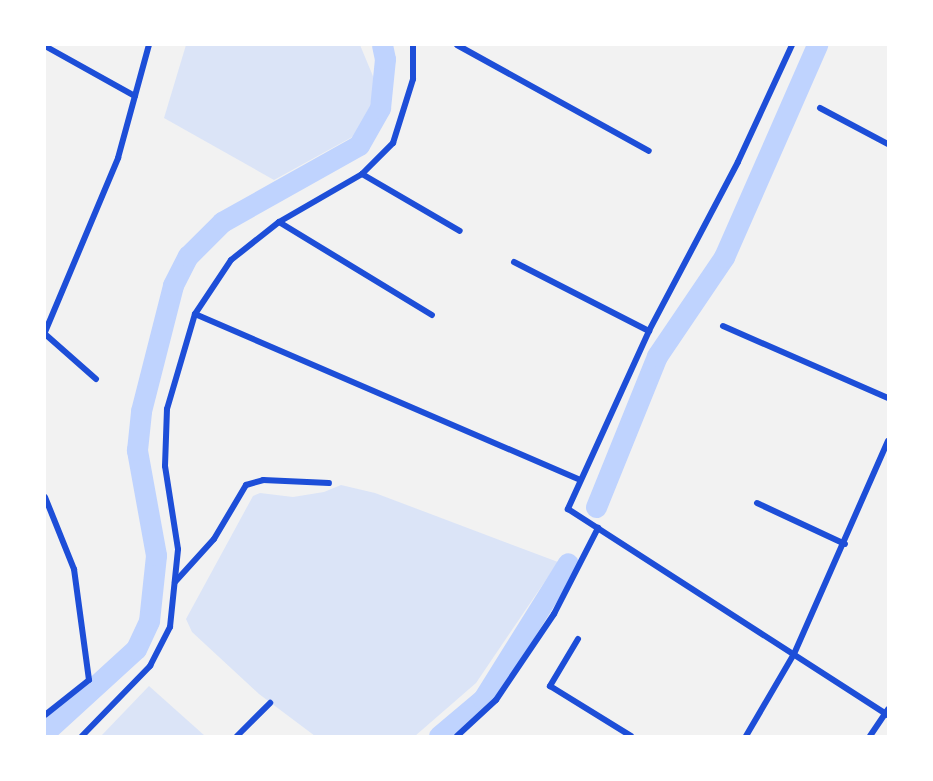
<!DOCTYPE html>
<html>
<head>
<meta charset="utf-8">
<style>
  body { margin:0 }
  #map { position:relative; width:933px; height:781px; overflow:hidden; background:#f2f2f2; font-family:Manrope,sans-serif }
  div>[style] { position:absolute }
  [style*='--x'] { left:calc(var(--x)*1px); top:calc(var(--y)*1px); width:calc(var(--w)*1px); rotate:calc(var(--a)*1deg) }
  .green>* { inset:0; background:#dbe4f7 }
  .canal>* { height:21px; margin:-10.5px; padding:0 10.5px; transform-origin:10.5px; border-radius:10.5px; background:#bfd3fe }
  .minor>* { height:6px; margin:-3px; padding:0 3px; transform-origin:3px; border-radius:3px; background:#1d4ed8 }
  span { translate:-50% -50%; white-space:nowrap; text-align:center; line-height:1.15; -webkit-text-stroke:6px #fff; paint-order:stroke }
  .frame { position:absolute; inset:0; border:46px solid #fff; pointer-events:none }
</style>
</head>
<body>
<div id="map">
  <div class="green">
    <div style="clip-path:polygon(186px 45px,360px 45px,375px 81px,370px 107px,354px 136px,274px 180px,164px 118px)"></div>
    <div style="clip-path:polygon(341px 485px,375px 493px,558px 562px,476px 683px,415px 736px,315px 736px,259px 694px,192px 632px,186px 619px,253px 496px,260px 493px,293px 497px,324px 492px)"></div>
    <div style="clip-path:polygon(149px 686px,205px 736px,101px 736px)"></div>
  </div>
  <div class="canal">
    <div style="--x:596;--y:507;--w:163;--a:-68"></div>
    <div style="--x:657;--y:356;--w:120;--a:-55.9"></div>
    <div style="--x:724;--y:257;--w:232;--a:-66.3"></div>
    <div style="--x:45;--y:732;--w:123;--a:-42.4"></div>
    <div style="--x:136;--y:649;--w:31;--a:-65"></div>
    <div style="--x:149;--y:621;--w:66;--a:-83.9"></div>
    <div style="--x:156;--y:555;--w:107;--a:-100.3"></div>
    <div style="--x:137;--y:450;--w:39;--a:-84"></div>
    <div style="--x:141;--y:411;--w:130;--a:-75.7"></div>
    <div style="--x:173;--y:285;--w:33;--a:-63"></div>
    <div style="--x:188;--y:256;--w:48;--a:-45"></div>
    <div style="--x:222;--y:222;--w:157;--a:-29.3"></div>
    <div style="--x:359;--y:145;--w:43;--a:-60.4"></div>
    <div style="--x:380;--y:108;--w:49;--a:-84.2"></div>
    <div style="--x:385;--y:59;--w:14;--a:-102"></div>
    <div style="--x:439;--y:736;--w:57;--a:-40.1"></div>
    <div style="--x:483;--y:699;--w:160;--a:-58"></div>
  </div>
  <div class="minor">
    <div style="--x:457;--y:45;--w:219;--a:28.9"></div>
    <div style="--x:792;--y:45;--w:129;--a:114.8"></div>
    <div style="--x:738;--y:162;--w:191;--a:117.8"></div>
    <div style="--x:649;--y:331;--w:196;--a:114.5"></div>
    <div style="--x:568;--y:509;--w:381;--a:32.8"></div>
    <div style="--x:45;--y:46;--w:103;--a:29.1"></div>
    <div style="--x:820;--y:108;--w:77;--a:27.9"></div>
    <div style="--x:362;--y:174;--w:113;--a:30.2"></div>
    <div style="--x:279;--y:222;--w:179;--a:31.3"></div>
    <div style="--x:514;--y:262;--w:152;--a:27.1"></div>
    <div style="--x:195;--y:314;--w:419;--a:23.3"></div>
    <div style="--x:723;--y:326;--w:180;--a:23.6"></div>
    <div style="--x:45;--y:332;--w:189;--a:-67.2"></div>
    <div style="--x:118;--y:158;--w:117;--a:-74.7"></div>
    <div style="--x:45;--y:334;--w:68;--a:41.4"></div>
    <div style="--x:45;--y:497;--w:78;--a:68.1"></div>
    <div style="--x:74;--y:569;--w:112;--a:82.3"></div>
    <div style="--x:89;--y:680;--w:56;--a:141.5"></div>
    <div style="--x:757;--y:503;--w:97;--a:25"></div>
    <div style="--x:175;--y:582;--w:58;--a:-47.8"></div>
    <div style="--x:214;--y:539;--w:63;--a:-59.3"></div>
    <div style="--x:246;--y:485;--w:18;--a:-16"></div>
    <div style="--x:263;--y:480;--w:66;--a:2.6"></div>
    <div style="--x:578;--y:639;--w:55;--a:120.8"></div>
    <div style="--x:550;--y:686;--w:95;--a:31.7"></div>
    <div style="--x:82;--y:736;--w:98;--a:-45.8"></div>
    <div style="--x:150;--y:666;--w:44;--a:-62.9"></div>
    <div style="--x:170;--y:627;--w:78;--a:-84.1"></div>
    <div style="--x:178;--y:549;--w:84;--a:-98.9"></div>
    <div style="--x:165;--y:466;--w:57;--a:-88"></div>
    <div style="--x:167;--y:409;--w:99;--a:-73.6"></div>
    <div style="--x:195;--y:314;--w:65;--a:-56.3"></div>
    <div style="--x:231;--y:260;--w:61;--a:-38.4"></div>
    <div style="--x:279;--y:222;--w:96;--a:-30"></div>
    <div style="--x:362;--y:174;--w:44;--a:-45"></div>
    <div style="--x:393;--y:143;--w:67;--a:-72.6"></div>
    <div style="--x:413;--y:79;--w:34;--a:-90"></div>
    <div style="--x:237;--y:736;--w:47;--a:-45"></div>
    <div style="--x:457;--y:736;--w:53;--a:-42.7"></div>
    <div style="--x:496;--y:700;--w:104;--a:-56"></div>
    <div style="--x:554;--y:614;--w:97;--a:-62.9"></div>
    <div style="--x:746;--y:736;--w:95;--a:-59.7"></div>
    <div style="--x:794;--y:654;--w:233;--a:-66.2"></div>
    <div style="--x:870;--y:736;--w:32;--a:-56"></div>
  </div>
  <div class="frame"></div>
</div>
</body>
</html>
